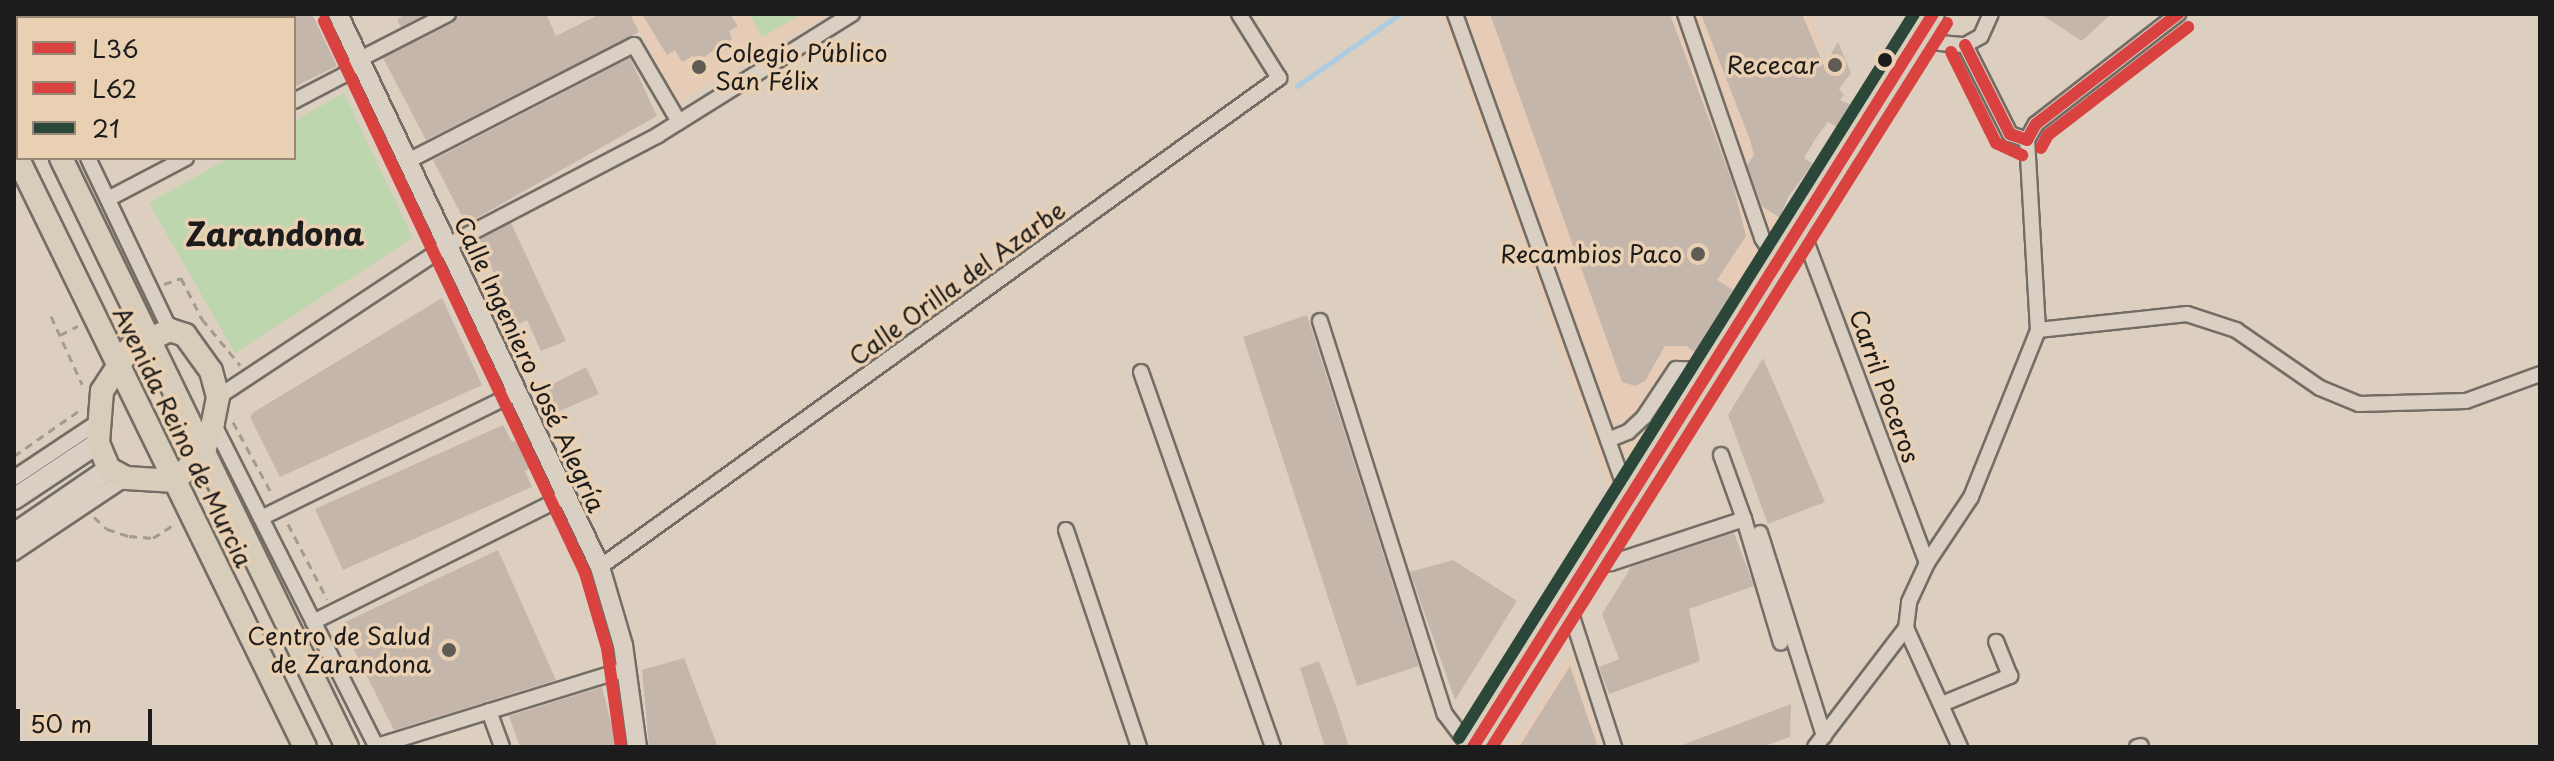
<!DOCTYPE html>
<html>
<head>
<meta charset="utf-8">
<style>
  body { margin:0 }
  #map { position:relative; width:2554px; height:761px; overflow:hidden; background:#ddcfbf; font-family:"Playpen Sans",sans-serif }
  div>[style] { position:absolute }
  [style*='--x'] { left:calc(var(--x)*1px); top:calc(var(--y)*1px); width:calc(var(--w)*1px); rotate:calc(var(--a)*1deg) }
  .built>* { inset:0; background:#e6ccb6 }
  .green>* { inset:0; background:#bed6ad }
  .stream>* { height:5px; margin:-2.5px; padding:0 2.5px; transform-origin:2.5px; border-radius:2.5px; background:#abcce3 }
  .building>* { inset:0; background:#c5b6ac }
  .path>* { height:3px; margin-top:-1.5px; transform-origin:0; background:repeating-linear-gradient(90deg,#a39b92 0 8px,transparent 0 14px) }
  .roads { filter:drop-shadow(2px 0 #736d65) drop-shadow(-2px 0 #736d65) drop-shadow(0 2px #736d65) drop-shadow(0 -2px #736d65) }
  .minor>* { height:14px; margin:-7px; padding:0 7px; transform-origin:7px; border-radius:7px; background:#d9cfc3 }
  .tertiary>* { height:18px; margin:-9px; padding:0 9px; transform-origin:9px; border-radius:9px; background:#d9cfc3 }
  .secondary>* { height:20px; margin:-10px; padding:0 10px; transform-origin:10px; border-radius:10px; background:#d9cfc3 }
  .primary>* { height:22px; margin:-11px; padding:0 11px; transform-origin:11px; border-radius:11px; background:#d8cdba }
  .bus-1>* { height:12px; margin:-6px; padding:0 6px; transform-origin:6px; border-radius:6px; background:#da4241 }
  .bus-2>* { height:12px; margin:-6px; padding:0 6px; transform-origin:6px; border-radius:6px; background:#da4240 }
  .bus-3>* { height:12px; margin:-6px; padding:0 6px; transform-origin:6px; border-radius:6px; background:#2a4739 }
  .dots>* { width:22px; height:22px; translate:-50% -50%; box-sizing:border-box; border:4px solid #ead0b2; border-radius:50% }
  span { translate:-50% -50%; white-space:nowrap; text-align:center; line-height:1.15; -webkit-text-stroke:7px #ead0b2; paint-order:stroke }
  .poi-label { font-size:24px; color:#1c1c1c }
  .left { translate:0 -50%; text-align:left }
  .right { translate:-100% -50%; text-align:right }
  .street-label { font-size:24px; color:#1c1c1c }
  .district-label { font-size:32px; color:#1c1c1c; font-weight:700 }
  .frame { position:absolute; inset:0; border:16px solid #1c1c1c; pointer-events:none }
  .legend { position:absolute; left:16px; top:16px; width:280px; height:144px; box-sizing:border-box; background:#ead0b2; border:2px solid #988876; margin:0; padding:10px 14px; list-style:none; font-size:24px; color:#1c1c1c }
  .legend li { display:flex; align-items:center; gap:16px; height:40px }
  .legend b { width:40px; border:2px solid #988876 }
  .scale { position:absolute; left:16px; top:709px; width:136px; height:36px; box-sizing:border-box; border:4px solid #1c1c1c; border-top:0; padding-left:10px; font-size:24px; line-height:28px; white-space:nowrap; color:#1c1c1c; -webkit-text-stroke:6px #ead0b2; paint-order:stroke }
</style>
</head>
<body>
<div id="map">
  <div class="built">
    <div style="clip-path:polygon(630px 14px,829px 14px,678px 102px)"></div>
    <div style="clip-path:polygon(1441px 14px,1810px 14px,1823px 47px,1756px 151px,1744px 160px,1756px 203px,1780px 219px,1733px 290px,1693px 264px,1686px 346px,1694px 352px,1611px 492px)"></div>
    <div style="clip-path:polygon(1571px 654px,1602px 747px,1513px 747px)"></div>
  </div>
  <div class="green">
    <div style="clip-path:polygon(749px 14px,802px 14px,762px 37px)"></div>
    <div style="clip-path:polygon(344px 93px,413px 238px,235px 353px,149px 203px,229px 158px,294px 158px,294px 121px)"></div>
  </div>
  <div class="stream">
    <div style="--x:1297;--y:86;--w:126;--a:-35"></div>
  </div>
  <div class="building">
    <div style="clip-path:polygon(294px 14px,312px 14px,337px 66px,294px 87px)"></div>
    <div style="clip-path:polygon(405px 14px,426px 14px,401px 27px,397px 20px)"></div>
    <div style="clip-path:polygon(458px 14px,546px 14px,556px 36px,600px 14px,630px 14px,639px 32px,426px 140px,383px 58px,453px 23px)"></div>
    <div style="clip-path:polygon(642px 14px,730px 14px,738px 26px,729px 31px,732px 39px,696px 62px,693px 56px,682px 62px,675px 50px,667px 55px)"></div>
    <div style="clip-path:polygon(1490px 14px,1670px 14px,1733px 184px,1746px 236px,1717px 280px,1733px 290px,1695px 352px,1686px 346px,1665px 346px,1645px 381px,1635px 386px,1622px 382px)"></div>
    <div style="clip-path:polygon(1701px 14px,1802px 14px,1824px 66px,1838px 42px,1851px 73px,1839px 89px,1844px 94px,1840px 100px,1851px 105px,1837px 127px,1828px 122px,1816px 138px,1804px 158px,1813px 164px,1788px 197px,1780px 218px,1762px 206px,1747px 165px,1754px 155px,1750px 140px)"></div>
    <div style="clip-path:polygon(2040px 14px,2111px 14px,2082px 41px)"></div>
    <div style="clip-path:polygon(630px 58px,657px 116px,466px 224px,433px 160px)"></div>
    <div style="clip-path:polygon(511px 223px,566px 341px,541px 351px,527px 320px,517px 325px,479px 240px)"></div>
    <div style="clip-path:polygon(442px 298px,482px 385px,280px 477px,250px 417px,254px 412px)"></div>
    <div style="clip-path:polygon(1307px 315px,1419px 666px,1357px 686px,1243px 337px)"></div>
    <div style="clip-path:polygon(1763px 358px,1825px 502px,1768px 524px,1728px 415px)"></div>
    <div style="clip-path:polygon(586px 367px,599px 394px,555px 413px,545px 388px)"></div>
    <div style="clip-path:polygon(503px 425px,512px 442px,519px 439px,533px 466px,525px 471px,532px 487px,343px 570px,315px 509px)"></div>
    <div style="clip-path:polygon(1734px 533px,1754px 586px,1689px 609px,1700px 661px,1609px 694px,1599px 667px,1619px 659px,1602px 614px,1631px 567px)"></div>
    <div style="clip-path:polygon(498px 550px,556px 680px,394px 730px,341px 624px)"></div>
    <div style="clip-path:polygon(1453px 560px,1517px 601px,1455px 700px,1410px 572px)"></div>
    <div style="clip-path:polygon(684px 658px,718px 747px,649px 747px,642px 670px)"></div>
    <div style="clip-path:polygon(1319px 661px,1337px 709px,1349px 747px,1325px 747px,1300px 668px)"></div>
    <div style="clip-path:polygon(1570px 666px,1598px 747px,1519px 747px,1546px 704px)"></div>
    <div style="clip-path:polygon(602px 687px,617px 747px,520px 747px,509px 716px)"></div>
    <div style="clip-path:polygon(1791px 704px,1790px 737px,1762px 747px,1677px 747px)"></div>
  </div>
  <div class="path">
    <div style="--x:164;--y:284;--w:18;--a:-19"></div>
    <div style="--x:181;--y:278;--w:46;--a:62.9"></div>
    <div style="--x:202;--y:319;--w:60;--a:50.4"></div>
    <div style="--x:51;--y:316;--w:75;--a:65.5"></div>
    <div style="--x:60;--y:335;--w:20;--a:-27"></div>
    <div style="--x:233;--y:422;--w:84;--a:61.6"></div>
    <div style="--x:14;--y:456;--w:80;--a:-34.9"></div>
    <div style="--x:94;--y:517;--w:18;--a:43"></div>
    <div style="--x:107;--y:529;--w:23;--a:18"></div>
    <div style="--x:129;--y:536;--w:24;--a:5"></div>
    <div style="--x:153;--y:538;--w:24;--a:-33"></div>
    <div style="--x:288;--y:524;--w:85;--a:62.5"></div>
  </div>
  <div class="roads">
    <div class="minor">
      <div style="--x:21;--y:14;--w:4;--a:63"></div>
      <div style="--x:1455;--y:14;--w:515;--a:70.26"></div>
      <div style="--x:1685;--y:14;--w:237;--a:71"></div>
      <div style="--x:1762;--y:238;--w:27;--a:57"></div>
      <div style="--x:246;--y:18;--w:9;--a:-27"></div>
      <div style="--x:1922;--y:32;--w:21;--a:31"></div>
      <div style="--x:1940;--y:43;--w:25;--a:5"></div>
      <div style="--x:1965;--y:45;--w:18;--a:-29"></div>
      <div style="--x:1981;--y:36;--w:24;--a:-66"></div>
      <div style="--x:1965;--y:45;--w:100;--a:63.2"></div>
      <div style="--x:2010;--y:134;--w:18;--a:19"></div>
      <div style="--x:294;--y:101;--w:56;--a:-27.5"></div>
      <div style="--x:344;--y:75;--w:23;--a:-45"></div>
      <div style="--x:360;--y:59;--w:99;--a:-27.1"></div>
      <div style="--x:88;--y:158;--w:191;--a:64.5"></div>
      <div style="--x:408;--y:161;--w:254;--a:-27.2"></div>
      <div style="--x:634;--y:45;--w:89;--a:59.7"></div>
      <div style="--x:108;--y:199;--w:88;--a:-27.7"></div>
      <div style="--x:1800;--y:225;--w:361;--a:69.4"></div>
      <div style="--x:1320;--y:321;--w:412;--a:72.4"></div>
      <div style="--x:1445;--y:714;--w:41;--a:52.9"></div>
      <div style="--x:2038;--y:330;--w:150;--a:-6.1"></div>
      <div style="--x:2187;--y:314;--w:52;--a:18.1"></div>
      <div style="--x:2236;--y:330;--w:102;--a:34.6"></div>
      <div style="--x:2320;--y:388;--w:42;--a:22.3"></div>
      <div style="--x:2359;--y:404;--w:107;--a:-1.6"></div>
      <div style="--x:2466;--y:401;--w:79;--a:-20"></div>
      <div style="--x:1141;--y:372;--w:398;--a:70.6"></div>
      <div style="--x:218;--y:397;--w:276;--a:-33.5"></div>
      <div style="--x:448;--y:245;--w:237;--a:-27.6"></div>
      <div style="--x:658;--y:135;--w:229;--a:-32"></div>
      <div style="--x:213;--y:423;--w:363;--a:63.2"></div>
      <div style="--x:1608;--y:440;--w:22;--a:-22"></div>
      <div style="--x:1628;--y:432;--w:22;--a:-43"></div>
      <div style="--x:1644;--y:417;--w:58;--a:-56.3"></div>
      <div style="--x:1676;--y:369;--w:32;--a:2"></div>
      <div style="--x:1721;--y:455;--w:68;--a:70.2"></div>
      <div style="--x:14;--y:478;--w:101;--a:-33.7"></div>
      <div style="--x:261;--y:518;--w:285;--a:-26.2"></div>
      <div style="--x:1066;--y:530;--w:229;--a:71.4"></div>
      <div style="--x:1760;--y:533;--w:213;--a:72.5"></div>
      <div style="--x:14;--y:553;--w:135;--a:-33.8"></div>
      <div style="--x:1588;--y:564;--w:23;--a:-2"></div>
      <div style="--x:1611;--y:563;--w:140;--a:-18.3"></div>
      <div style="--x:1744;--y:519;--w:129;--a:73.4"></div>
      <div style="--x:600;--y:567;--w:837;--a:-35.76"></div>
      <div style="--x:1279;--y:78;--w:75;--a:-122"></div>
      <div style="--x:1566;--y:598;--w:157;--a:72.1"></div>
      <div style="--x:313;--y:622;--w:283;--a:-26.5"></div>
      <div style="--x:1906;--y:628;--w:131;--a:65.6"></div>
      <div style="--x:1942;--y:704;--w:74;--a:-22.4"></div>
      <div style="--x:2010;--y:676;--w:37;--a:-112"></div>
      <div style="--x:489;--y:711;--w:38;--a:70"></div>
      <div style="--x:377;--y:746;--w:261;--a:-17.2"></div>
      <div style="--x:1815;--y:747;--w:150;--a:-52.6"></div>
      <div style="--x:1906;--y:628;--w:26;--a:-83"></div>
      <div style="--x:1909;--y:602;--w:43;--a:-65.2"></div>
      <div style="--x:1927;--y:563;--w:79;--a:-56.3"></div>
      <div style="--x:1971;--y:497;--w:180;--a:-68.1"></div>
      <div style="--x:2038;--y:330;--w:190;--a:-93.3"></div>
      <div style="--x:2027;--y:140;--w:18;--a:-61"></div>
      <div style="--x:2036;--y:124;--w:180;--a:-37.8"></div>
      <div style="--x:2137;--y:747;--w:4;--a:-14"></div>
    </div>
    <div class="tertiary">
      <div style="--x:338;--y:14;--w:612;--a:64.65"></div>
      <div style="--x:600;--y:567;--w:81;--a:73.6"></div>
      <div style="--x:623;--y:645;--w:103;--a:82.2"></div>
    </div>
    <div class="secondary">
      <div style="--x:14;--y:499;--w:101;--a:-33.7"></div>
      <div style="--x:14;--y:534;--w:115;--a:-34.4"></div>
    </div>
    <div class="primary">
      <div style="--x:14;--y:62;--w:9;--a:63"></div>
      <div style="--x:14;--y:151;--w:663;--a:63.98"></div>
      <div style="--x:61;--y:158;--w:655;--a:64.1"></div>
      <div style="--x:170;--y:330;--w:16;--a:18"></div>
      <div style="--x:185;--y:335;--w:44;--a:54.2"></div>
      <div style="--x:211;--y:371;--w:27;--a:75"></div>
      <div style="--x:218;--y:397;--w:26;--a:101"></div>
      <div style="--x:213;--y:423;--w:29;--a:108"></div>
      <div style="--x:204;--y:451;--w:42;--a:134"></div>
      <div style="--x:175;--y:481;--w:49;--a:-176.5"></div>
      <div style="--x:126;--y:478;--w:19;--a:-152"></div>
      <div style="--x:109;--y:469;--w:28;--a:-113"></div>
      <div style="--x:98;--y:443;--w:52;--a:-85.6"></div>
      <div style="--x:102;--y:391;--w:51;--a:-56.9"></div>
      <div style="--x:130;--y:348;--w:44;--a:-24.2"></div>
      <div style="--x:1473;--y:747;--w:865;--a:-57.89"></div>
    </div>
  </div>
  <div class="bus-1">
    <div style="--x:1965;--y:45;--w:100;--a:63.2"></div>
    <div style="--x:2010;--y:134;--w:18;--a:19"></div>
    <div style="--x:2027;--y:140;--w:18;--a:-61"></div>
    <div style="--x:2036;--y:124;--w:180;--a:-37.8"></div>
    <div style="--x:1473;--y:747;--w:865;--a:-57.89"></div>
  </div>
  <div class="bus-2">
    <div style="--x:324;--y:21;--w:611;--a:64.69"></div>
    <div style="--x:585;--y:573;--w:78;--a:73.7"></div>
    <div style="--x:607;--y:648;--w:100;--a:82"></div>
    <div style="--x:1951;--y:52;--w:102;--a:63.7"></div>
    <div style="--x:1996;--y:143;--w:29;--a:25"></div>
    <div style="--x:2041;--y:148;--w:15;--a:-62"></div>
    <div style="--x:2048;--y:135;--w:177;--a:-37.6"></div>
    <div style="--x:1492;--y:747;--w:855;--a:-57.85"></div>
  </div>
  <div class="bus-3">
    <div style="--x:1459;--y:738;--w:855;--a:-57.85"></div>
  </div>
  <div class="dots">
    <div style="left:1885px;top:60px;background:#1c1c1c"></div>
    <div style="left:1835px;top:65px;background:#605b55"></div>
    <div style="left:699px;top:67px;background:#605b55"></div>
    <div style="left:1698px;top:254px;background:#605b55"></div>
    <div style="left:449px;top:650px;background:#605b55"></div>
  </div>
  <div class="poi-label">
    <span class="left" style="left:715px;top:67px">Colegio Público<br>San Félix</span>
    <span class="right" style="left:1819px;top:65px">Rececar</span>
    <span class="right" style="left:1682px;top:254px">Recambios Paco</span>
    <span class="right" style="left:431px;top:650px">Centro de Salud<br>de Zarandona</span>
  </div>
  <div class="street-label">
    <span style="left:957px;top:283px;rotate:-36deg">Calle Orilla del Azarbe</span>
    <span style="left:530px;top:364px;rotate:65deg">Calle Ingeniero José Alegría</span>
    <span style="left:1885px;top:386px;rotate:70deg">Carril Poceros</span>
    <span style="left:183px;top:437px;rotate:64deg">Avenida Reino de Murcia</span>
  </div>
  <div class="district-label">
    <span style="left:275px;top:233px">Zarandona</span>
  </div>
  <div class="frame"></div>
  <ul class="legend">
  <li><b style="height:10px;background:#da4241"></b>L36</li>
  <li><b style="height:10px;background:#da4240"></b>L62</li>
  <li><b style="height:10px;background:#2a4739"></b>21</li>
  </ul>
  <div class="scale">50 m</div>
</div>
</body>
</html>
